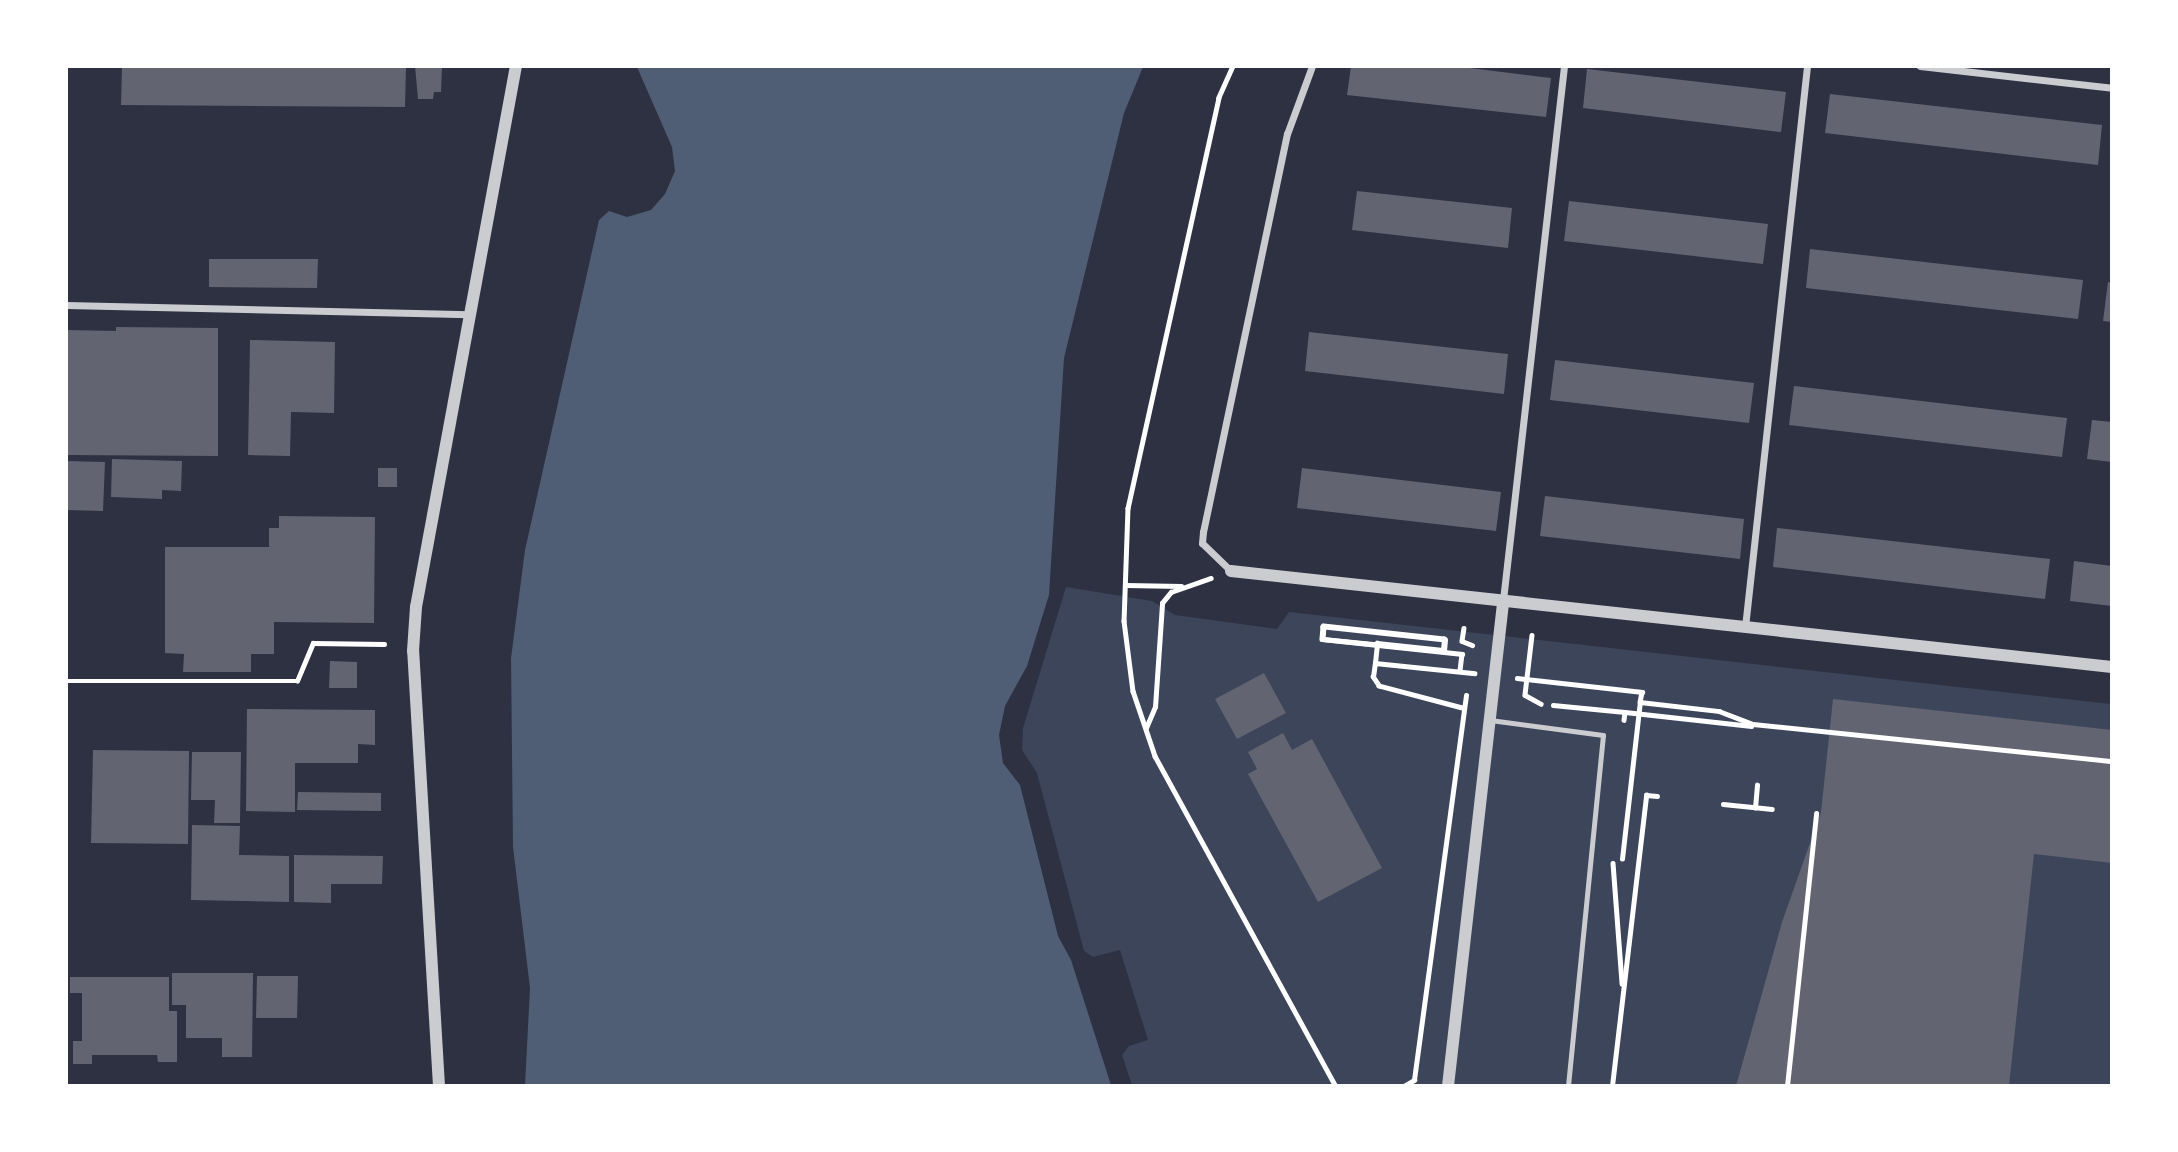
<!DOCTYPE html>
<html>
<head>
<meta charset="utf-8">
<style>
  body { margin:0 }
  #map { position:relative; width:2178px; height:1152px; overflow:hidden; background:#2d3142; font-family:"Open Sans",sans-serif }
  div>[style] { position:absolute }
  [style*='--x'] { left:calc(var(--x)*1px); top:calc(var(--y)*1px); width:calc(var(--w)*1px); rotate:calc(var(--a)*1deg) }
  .green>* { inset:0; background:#3c4559 }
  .water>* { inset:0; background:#4f5d75 }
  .building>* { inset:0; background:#626471 }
  .path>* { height:4.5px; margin:-2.25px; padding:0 2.25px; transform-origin:2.25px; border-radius:2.25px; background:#fff }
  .service>* { height:5px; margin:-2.5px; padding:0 2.5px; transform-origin:2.5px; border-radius:2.5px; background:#caccd0 }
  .minor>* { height:7px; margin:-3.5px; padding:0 3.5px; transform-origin:3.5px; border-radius:3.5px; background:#caccd0 }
  .tertiary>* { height:12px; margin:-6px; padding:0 6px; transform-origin:6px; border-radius:6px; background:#caccd0 }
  span { translate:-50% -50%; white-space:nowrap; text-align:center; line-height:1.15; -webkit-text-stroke:5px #fff; paint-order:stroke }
  .frame { position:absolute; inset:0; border:68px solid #fff; pointer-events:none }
</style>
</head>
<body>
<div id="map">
  <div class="green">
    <div style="clip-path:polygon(1066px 587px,1152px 601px,1175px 615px,1277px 629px,1289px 612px,2111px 704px,2111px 1085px,1132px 1085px,1122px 1055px,1129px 1046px,1148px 1040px,1120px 950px,1093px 957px,1084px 951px,1037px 773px,1022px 750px,1023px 728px)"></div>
  </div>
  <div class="water">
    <div style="clip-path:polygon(637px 67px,1143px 67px,1124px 113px,1064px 358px,1049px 595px,1027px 666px,1005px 706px,999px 735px,1003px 763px,1020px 785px,1058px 936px,1071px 960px,1111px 1085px,525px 1085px,530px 988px,513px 847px,511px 658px,525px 550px,599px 220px,609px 211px,627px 217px,651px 210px,665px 194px,675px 171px,672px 147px)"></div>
  </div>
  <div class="building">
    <div style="clip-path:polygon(122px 66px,406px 66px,405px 107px,121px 105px)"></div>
    <div style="clip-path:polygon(415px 66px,442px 66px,441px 92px,434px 92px,433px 99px,418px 99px)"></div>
    <div style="clip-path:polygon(1351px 66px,1454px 66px,1551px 78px,1546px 117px,1347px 95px)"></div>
    <div style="clip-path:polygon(1587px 69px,1786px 92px,1781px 132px,1583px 108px)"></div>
    <div style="clip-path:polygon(1830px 94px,2102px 125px,2098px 165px,1825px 133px)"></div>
    <div style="clip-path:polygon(1357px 191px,1512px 208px,1508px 248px,1352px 230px)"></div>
    <div style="clip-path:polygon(1569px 201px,1768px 224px,1763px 264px,1564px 241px)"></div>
    <div style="clip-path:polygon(1810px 249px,2083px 280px,2078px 319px,1806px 288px)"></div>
    <div style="clip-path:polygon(209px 259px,318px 259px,317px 288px,209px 287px)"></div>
    <div style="clip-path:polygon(2108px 282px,2112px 283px,2112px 322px,2103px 321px)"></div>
    <div style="clip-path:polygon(116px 327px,218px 328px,218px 456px,66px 455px,66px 330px,116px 331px)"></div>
    <div style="clip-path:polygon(1309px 332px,1508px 354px,1504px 394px,1305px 371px)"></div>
    <div style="clip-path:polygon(250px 340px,335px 342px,334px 413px,291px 412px,290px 456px,248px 455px)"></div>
    <div style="clip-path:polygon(1555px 360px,1754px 383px,1749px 423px,1550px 400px)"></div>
    <div style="clip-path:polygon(1794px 386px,2067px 418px,2062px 457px,1789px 425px)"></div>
    <div style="clip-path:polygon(2092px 420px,2112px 422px,2112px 462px,2087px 459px)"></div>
    <div style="clip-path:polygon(112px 459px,182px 461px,181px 491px,162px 490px,162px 499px,111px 497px)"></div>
    <div style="clip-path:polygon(66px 461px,105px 462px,103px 511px,66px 510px)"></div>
    <div style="clip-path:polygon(378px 468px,397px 468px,397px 487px,378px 487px)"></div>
    <div style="clip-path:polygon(1302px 468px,1501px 492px,1496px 531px,1297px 508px)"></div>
    <div style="clip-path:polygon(1545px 496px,1744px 519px,1740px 559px,1540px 536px)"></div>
    <div style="clip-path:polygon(279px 516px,375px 517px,374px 623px,274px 622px,274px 654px,251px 654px,251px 672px,183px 672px,184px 654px,165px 653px,165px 547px,269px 547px,269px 528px,279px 528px)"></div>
    <div style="clip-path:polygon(1777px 528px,2050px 559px,2045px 599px,1773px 567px)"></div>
    <div style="clip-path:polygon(2074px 561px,2112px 566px,2112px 606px,2070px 601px)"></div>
    <div style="clip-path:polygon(330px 661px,357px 662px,357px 688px,329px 688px)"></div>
    <div style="clip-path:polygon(1264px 673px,1286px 713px,1237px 739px,1215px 699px)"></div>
    <div style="clip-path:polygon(1833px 699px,2112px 730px,2112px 863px,2034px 854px,2009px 1086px,1736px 1086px,1782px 922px,1821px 812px)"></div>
    <div style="clip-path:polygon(247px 709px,375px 710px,375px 745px,358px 744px,358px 763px,295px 763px,295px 812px,246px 811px)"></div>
    <div style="clip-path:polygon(1283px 733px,1292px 750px,1312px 739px,1382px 868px,1318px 902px,1248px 774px,1257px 769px,1248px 752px)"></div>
    <div style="clip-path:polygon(93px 750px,189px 751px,188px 844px,91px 843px)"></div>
    <div style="clip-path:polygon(192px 752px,241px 752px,240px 823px,214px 823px,215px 800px,191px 800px)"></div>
    <div style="clip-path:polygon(298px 792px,381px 793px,381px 811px,297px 810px)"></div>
    <div style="clip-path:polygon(192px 825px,240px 826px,239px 855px,289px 856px,289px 902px,191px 900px)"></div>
    <div style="clip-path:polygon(294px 855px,383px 856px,382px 884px,331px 884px,331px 903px,294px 902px)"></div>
    <div style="clip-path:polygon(172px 973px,253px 973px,252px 1057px,222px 1057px,222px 1038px,186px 1038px,186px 1005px,172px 1005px)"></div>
    <div style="clip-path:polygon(257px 976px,298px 976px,297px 1018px,256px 1018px)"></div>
    <div style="clip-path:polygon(70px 977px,169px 977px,169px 1011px,177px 1011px,177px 1062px,158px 1062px,157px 1055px,92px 1055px,92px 1064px,73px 1064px,73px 1041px,82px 1041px,82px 993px,70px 993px)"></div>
  </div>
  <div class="path">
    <div style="--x:1233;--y:66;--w:35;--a:114"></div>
    <div style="--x:1219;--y:98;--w:420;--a:102.5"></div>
    <div style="--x:1128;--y:508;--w:113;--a:92"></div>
    <div style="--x:1124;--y:621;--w:71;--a:82.7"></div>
    <div style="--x:1133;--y:691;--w:69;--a:71.3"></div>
    <div style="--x:1155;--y:756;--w:376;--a:61.3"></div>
    <div style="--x:1126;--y:585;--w:55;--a:1"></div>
    <div style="--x:1464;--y:628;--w:13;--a:99"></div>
    <div style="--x:1462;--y:641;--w:11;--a:22"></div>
    <div style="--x:1532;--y:635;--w:60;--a:96.7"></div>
    <div style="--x:1525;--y:695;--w:18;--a:29"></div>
    <div style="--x:1375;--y:663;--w:20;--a:-84"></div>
    <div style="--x:1377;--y:643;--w:66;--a:6.1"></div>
    <div style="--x:1443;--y:650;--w:11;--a:-85"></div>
    <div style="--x:1444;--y:639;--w:121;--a:-173.8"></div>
    <div style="--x:1324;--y:626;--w:13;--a:94"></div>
    <div style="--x:1323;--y:639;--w:122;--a:5.7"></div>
    <div style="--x:1444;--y:651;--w:11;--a:-85"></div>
    <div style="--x:1445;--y:640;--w:123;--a:-173.9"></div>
    <div style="--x:1323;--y:627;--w:12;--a:95"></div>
    <div style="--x:1322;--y:639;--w:141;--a:6.1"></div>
    <div style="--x:1462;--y:654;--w:17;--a:97"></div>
    <div style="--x:1517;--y:678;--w:126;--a:6.4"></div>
    <div style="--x:1642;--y:692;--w:10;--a:101"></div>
    <div style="--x:1640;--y:702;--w:80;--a:6.5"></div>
    <div style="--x:1719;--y:711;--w:36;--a:21"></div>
    <div style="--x:1753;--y:724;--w:361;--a:5.9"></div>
    <div style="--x:66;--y:681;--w:231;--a:0"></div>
    <div style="--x:297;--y:681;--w:41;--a:-67.2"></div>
    <div style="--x:313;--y:643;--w:71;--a:0.8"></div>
    <div style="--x:1553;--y:705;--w:72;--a:5.6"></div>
    <div style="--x:1625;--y:712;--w:8;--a:97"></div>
    <div style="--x:1462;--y:708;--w:86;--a:-165.2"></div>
    <div style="--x:1379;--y:686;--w:11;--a:-124"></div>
    <div style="--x:1373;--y:677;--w:14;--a:-82"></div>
    <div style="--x:1375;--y:663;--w:100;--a:5.8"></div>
    <div style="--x:1625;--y:712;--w:127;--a:6.3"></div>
    <div style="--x:1146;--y:728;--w:23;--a:-67"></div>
    <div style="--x:1155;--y:707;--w:104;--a:-86.1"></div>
    <div style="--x:1162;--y:603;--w:14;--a:-51"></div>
    <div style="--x:1171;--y:592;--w:42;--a:-19.3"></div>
    <div style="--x:1723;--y:804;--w:49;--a:5.8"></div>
    <div style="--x:1755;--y:808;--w:23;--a:-85"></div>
    <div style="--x:1622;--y:859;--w:158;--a:-83.5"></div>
    <div style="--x:1613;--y:863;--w:121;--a:85.7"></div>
    <div style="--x:1404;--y:1086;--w:12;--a:-31"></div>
    <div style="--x:1414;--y:1080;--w:388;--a:-82.3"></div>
    <div style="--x:1612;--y:1086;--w:293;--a:-83.3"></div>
    <div style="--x:1646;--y:795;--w:11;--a:5"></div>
    <div style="--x:1787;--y:1086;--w:274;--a:-83.9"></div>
  </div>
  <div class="service">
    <div style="--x:1490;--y:720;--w:114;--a:7.6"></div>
    <div style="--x:1603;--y:735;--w:353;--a:95.7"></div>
  </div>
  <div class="minor">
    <div style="--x:1920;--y:66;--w:193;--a:6.5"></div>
    <div style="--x:66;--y:305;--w:403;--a:1.3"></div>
    <div style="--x:1231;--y:571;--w:40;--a:-136"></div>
    <div style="--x:1202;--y:543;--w:11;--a:-85"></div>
    <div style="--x:1203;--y:532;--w:407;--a:-78.1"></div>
    <div style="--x:1287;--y:134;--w:72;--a:-69.8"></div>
    <div style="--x:1503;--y:600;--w:537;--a:-83.48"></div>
    <div style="--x:1745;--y:627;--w:564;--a:-83.69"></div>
  </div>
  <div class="tertiary">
    <div style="--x:1231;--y:571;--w:886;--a:6.22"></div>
    <div style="--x:439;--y:1086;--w:436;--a:-93.4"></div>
    <div style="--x:413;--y:651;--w:44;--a:-86.1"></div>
    <div style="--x:416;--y:607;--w:550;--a:-79.53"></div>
    <div style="--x:1448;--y:1086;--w:489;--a:-83.5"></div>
  </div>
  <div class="frame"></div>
</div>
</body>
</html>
